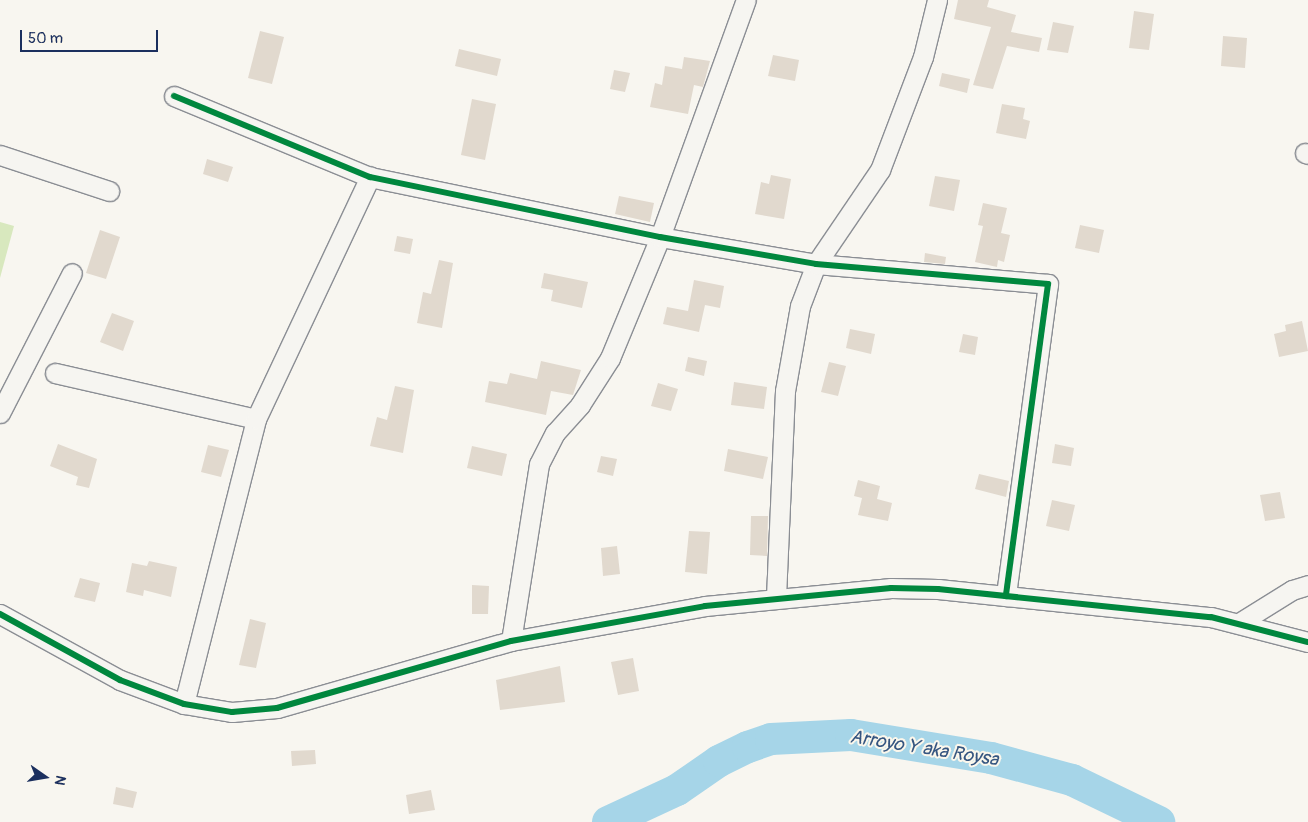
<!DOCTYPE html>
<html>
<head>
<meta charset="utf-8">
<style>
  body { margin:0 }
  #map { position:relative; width:1308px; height:822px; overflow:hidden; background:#f8f6f0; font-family:Pangolin,sans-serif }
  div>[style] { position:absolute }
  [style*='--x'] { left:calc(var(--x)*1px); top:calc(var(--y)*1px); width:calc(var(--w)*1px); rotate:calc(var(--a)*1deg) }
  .green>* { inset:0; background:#d8e8be }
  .river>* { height:32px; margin:-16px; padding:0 16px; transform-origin:16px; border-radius:16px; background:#a6d5e8 }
  .building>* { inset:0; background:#e1d9ce }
  .roads { filter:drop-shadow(1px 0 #8b8e94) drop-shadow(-1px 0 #8b8e94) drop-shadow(0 1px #8b8e94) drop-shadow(0 -1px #8b8e94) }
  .minor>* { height:19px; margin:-9.5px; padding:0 9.5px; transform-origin:9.5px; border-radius:9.5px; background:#f6f5f1 }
  .cycleway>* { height:6px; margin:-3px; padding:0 3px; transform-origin:3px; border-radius:3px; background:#00873e }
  span { translate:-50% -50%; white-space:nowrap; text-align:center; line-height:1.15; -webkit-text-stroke:4px #fbf7ec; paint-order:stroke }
  .water-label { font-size:19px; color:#355580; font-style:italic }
  .north { position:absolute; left:20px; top:752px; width:50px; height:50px; -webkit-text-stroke:4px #fbf7ec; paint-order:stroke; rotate:103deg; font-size:14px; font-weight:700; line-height:20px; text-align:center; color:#1b2f5e }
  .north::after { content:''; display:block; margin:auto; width:18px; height:22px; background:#1b2f5e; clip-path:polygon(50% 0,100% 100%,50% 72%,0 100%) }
  .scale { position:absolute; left:20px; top:30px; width:138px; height:22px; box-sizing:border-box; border:2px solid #1b2f5e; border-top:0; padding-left:6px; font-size:15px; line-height:18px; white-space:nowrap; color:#1b2f5e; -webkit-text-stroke:4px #fbf7ec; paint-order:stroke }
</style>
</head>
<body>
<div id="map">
  <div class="green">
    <div style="clip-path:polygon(0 222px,14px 226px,0 278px)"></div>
  </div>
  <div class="river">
    <div style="--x:608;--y:822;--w:76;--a:-24.9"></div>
    <div style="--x:677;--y:790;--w:51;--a:-34.6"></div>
    <div style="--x:719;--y:761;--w:32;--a:-26"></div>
    <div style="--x:748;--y:747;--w:24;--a:-19"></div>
    <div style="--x:771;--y:739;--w:80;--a:-2.9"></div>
    <div style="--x:851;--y:735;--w:142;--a:9.3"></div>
    <div style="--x:991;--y:758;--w:84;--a:15.2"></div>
    <div style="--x:1072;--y:780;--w:97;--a:25.8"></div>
  </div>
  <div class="building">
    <div style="clip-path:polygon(958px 0,989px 0,987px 7px,1016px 15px,1011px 32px,1042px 38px,1039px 52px,1007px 46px,993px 89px,973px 85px,991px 27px,954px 19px)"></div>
    <div style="clip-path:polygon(1134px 11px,1154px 14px,1149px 50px,1129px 48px)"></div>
    <div style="clip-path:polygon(1053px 22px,1074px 26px,1068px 53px,1047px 50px)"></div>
    <div style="clip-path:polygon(260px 31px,284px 37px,272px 84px,248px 78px)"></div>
    <div style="clip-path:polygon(1223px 36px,1247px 38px,1245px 68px,1221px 66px)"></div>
    <div style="clip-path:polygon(459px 49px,501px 59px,497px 76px,455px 66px)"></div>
    <div style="clip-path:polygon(773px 55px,799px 60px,795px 81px,768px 76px)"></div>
    <div style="clip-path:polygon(684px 57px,710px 61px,703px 87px,694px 85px,688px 114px,650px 107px,655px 83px,662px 85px,665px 66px,682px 69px)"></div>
    <div style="clip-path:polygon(614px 70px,630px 73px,625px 92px,610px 89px)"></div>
    <div style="clip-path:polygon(942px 73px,970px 79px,967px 93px,939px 86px)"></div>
    <div style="clip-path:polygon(472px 99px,496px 104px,485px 160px,461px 155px)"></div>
    <div style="clip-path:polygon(1002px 104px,1025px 108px,1023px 119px,1030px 121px,1026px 139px,996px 133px)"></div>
    <div style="clip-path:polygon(207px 159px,233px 167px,228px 182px,203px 174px)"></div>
    <div style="clip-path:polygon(771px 175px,791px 179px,784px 219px,755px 214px,761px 182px,769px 184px)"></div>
    <div style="clip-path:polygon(935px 176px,960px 180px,954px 211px,929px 206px)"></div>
    <div style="clip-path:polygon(619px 196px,654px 203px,650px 222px,615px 214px)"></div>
    <div style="clip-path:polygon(983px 203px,1007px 208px,1001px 233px,1010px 235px,1004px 262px,998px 260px,997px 267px,975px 262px,983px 226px,978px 225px)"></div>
    <div style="clip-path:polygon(1080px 225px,1104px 230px,1099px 253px,1075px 248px)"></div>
    <div style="clip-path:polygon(100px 230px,120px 237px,106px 279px,86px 273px)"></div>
    <div style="clip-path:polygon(397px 236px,413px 239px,410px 254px,394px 251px)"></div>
    <div style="clip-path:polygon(925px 253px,946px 257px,945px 264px,924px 262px)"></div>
    <div style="clip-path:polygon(439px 260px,453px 263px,442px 328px,417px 323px,423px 292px,431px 294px)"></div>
    <div style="clip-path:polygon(544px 273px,588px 282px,582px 308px,551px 301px,553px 290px,541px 288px)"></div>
    <div style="clip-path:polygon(694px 280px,724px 286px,720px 308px,705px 305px,699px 332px,663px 324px,667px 307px,688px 311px)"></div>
    <div style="clip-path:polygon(112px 313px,134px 321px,123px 351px,100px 342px)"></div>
    <div style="clip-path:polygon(1302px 321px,1308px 351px,1279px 357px,1274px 334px,1286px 331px,1285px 325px)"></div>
    <div style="clip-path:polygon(850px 329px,875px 334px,871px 354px,846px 348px)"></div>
    <div style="clip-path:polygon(963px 334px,978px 337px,975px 355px,959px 352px)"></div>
    <div style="clip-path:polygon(688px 357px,707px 361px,704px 376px,685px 371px)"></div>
    <div style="clip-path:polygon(541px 361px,581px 370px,573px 395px,551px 391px,546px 415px,485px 402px,489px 381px,507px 384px,510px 373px,537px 379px)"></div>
    <div style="clip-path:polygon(829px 362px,846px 366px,838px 396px,821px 392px)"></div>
    <div style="clip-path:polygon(734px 382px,767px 387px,764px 409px,731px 405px)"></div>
    <div style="clip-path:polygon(658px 383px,678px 389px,671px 411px,651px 406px)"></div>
    <div style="clip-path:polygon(395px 386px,414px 390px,403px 453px,370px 446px,377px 417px,387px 420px)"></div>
    <div style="clip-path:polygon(58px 444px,97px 459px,89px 488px,76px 485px,78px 477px,50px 466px)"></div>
    <div style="clip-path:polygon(1055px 444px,1074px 448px,1071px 466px,1052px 463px)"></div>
    <div style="clip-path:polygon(208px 445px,229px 450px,221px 477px,201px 472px)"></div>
    <div style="clip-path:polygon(472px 446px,507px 454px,502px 476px,467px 468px)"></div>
    <div style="clip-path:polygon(728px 449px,768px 457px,763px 479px,724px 471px)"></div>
    <div style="clip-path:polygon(601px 456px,617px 459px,613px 476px,597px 472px)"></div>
    <div style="clip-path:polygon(979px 474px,1009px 481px,1006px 497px,975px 489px)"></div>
    <div style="clip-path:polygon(858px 480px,880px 486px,877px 499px,892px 503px,888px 521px,858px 515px,862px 498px,854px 496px)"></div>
    <div style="clip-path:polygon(1280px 492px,1285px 518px,1265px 521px,1260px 495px)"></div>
    <div style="clip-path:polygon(1052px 500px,1075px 505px,1069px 531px,1046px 526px)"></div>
    <div style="clip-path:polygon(751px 516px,768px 516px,767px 556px,750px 555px)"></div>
    <div style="clip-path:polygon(689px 531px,710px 532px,707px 574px,685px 572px)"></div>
    <div style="clip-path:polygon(617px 546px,620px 574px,603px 576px,601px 548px)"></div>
    <div style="clip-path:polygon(149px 561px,177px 567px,171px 597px,144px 590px,143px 596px,126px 592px,132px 563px,147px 566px)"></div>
    <div style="clip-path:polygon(80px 578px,100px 583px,95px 602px,74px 597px)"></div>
    <div style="clip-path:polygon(472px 585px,489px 586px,488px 614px,472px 614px)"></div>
    <div style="clip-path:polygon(250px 619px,266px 623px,256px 668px,239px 665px)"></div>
    <div style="clip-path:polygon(633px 658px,639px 691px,618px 695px,611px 662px)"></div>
    <div style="clip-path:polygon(560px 666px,565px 702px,500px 710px,496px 680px)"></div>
    <div style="clip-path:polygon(315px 750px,316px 764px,292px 766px,291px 751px)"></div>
    <div style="clip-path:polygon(116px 787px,137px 792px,133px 808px,113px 804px)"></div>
    <div style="clip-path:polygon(431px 790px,435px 810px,409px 814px,406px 795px)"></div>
  </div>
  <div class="roads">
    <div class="minor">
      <div style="--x:174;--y:96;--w:212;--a:22.5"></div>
      <div style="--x:370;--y:177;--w:296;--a:11.7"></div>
      <div style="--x:660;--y:237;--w:158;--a:9.8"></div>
      <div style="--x:816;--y:264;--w:233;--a:4.9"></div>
      <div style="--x:1048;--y:284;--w:315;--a:97.7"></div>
      <div style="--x:1305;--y:153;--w:3;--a:18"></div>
      <div style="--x:0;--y:155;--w:115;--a:18.3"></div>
      <div style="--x:55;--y:373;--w:206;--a:12.9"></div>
      <div style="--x:0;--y:413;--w:157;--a:-62.8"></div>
      <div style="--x:776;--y:597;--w:206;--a:-87.5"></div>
      <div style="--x:785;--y:391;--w:86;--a:-80"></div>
      <div style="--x:800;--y:306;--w:45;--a:-69.1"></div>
      <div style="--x:816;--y:264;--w:114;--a:-55.8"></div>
      <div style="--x:880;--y:170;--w:121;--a:-69.2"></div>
      <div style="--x:923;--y:57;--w:59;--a:-76.2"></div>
      <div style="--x:0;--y:614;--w:137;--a:28.8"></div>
      <div style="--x:120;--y:680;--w:68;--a:20.6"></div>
      <div style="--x:184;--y:704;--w:49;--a:9.5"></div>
      <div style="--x:232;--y:712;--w:45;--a:-5.1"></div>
      <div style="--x:277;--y:708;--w:243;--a:-16"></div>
      <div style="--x:511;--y:641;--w:197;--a:-10.2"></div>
      <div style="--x:705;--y:606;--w:187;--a:-5.5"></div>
      <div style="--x:891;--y:588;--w:47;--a:1.2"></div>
      <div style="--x:938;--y:589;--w:274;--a:5.9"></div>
      <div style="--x:1211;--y:617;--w:100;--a:14.5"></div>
      <div style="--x:1239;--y:623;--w:62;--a:-31.9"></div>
      <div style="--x:1292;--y:590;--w:17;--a:-17"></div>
      <div style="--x:511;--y:641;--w:179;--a:-81"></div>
      <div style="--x:539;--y:464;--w:35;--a:-63"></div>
      <div style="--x:555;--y:433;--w:38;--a:-48"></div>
      <div style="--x:580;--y:405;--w:56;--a:-57.4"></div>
      <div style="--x:610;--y:358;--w:131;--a:-67.5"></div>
      <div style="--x:660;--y:237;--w:252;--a:-70.1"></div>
      <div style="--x:184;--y:704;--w:294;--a:-75.8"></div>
      <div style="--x:256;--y:419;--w:268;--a:-64.8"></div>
    </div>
  </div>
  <div class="cycleway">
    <div style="--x:174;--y:96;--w:212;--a:22.5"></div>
    <div style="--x:370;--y:177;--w:296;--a:11.7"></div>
    <div style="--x:660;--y:237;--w:158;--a:9.8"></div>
    <div style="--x:816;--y:264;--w:233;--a:4.9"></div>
    <div style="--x:1048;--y:284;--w:315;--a:97.7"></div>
    <div style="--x:0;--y:614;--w:137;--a:28.8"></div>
    <div style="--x:120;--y:680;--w:68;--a:20.6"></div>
    <div style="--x:184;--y:704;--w:49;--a:9.5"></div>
    <div style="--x:232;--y:712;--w:45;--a:-5.1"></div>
    <div style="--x:277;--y:708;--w:243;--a:-16"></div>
    <div style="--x:511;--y:641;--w:197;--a:-10.2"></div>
    <div style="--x:705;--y:606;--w:187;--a:-5.5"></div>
    <div style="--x:891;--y:588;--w:47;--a:1.2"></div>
    <div style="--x:938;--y:589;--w:274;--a:5.9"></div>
    <div style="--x:1211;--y:617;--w:100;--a:14.5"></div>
  </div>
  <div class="water-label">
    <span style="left:924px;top:749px;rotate:9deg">Arroyo Y aka Roysa</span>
  </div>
  <div class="north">N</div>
  <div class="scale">50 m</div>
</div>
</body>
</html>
